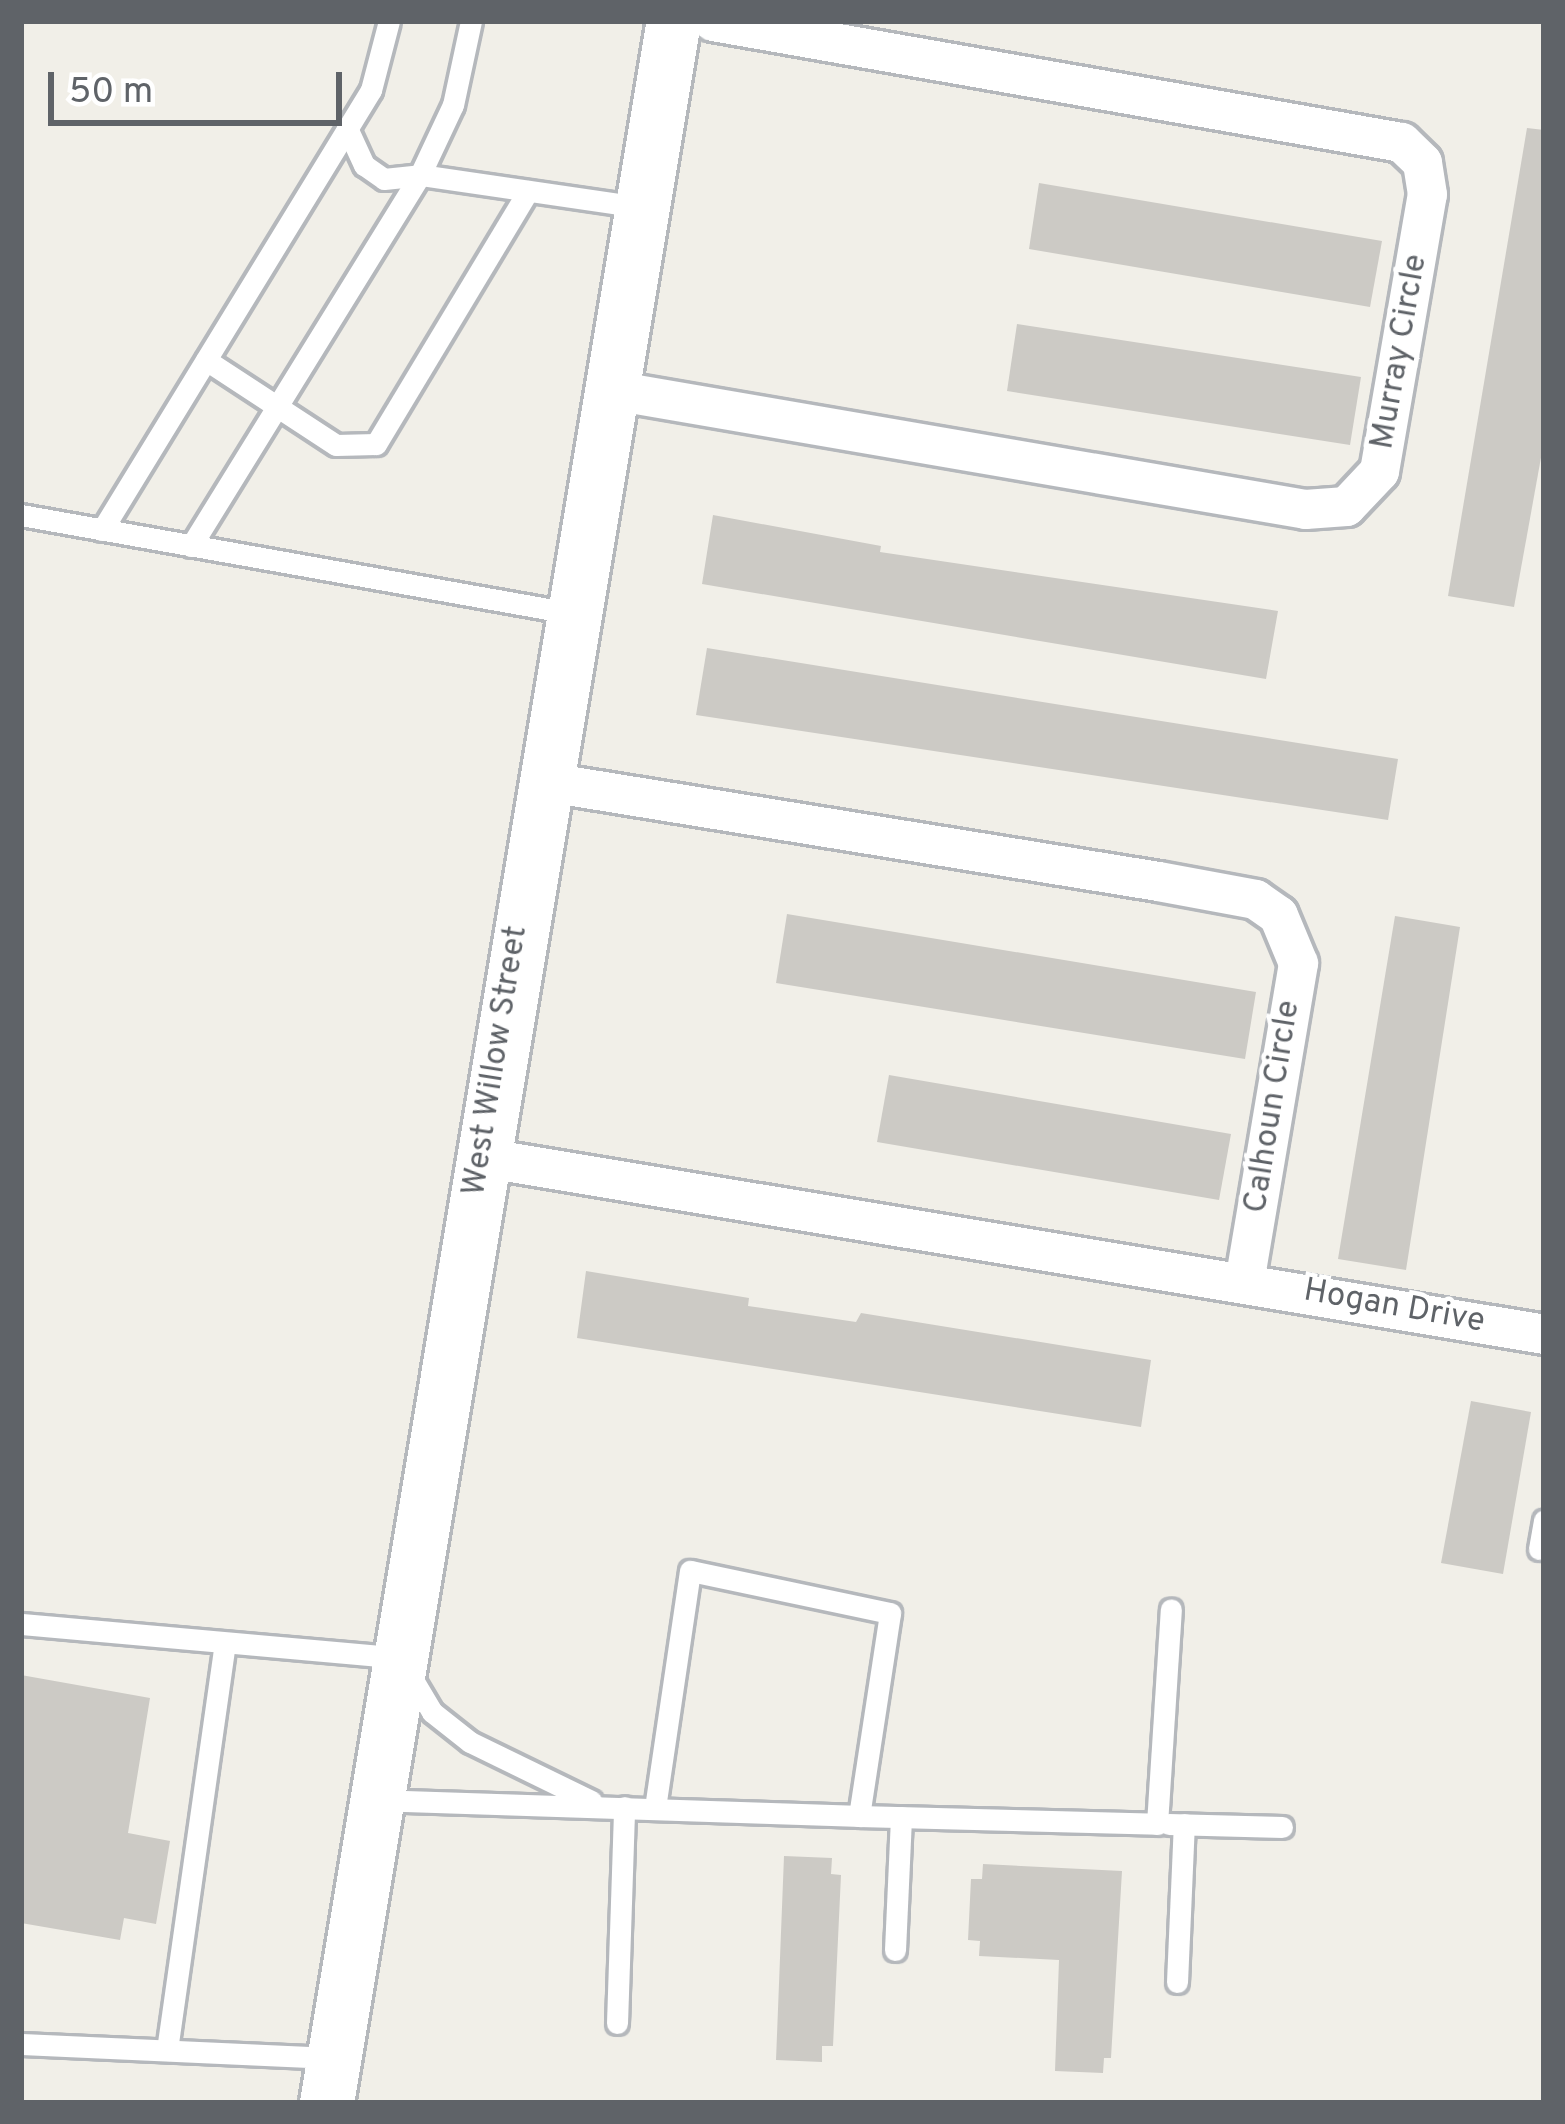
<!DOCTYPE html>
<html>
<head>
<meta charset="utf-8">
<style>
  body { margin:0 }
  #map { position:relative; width:1565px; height:2124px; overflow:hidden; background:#f1efe8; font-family:Overpass,sans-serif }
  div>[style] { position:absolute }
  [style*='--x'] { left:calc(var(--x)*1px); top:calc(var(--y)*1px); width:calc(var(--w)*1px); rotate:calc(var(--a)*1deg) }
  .building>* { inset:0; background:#cccac5 }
  .roads { filter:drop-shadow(3px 0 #b5b8bc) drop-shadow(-3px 0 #b5b8bc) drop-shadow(0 3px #b5b8bc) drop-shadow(0 -3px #b5b8bc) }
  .service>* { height:21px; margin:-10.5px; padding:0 10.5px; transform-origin:10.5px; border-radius:10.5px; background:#fff }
  .minor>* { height:39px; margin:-19.5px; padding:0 19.5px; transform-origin:19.5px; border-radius:19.5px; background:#fff }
  .secondary>* { height:54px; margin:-27px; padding:0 27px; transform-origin:27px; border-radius:27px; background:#fff }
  span { translate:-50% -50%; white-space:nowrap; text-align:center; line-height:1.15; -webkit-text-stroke:9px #fff; paint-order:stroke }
  .street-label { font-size:33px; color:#5f6368 }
  .frame { position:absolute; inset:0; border:24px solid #5f6368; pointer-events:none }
  .scale { position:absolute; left:48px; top:72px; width:294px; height:54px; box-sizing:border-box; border:6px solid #5f6368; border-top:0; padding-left:15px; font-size:36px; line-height:42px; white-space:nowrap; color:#5f6368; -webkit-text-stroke:9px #fff; paint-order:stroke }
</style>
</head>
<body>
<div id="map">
  <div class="building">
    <div style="clip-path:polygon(1527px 128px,1544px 130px,1544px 441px,1514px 607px,1448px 596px)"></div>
    <div style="clip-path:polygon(1039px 183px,1382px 241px,1370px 307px,1029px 249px)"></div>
    <div style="clip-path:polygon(1017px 324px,1361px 377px,1350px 445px,1007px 391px)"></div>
    <div style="clip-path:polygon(713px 515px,881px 546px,880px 552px,1278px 611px,1266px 679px,702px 584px)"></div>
    <div style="clip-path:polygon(707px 648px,1398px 759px,1388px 820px,696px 715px)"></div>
    <div style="clip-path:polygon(787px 914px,1256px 992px,1245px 1059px,776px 983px)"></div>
    <div style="clip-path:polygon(1395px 916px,1460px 927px,1406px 1270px,1338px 1259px)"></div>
    <div style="clip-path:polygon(889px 1075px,1231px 1134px,1219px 1200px,877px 1142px)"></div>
    <div style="clip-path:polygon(586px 1271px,749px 1298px,748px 1306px,856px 1322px,861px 1313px,1151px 1360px,1141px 1427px,577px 1338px)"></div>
    <div style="clip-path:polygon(1471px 1401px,1531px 1412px,1503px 1574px,1441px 1563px)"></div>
    <div style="clip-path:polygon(21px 1675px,150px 1698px,128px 1833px,170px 1841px,156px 1924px,124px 1918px,120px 1940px,21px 1923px)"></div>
    <div style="clip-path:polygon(784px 1856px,832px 1858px,831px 1874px,841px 1875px,833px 2046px,822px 2046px,822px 2062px,776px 2060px)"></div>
    <div style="clip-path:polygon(983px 1864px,1122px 1871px,1111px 2058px,1104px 2058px,1103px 2073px,1055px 2071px,1059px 1960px,979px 1956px,980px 1941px,968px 1940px,971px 1879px,982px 1879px)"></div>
  </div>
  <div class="roads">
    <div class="service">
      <div style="--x:347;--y:128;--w:41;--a:65.3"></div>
      <div style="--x:364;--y:165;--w:24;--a:35"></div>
      <div style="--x:384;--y:179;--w:36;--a:-6"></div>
      <div style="--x:420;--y:175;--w:221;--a:8.3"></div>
      <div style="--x:206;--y:360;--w:155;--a:33.2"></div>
      <div style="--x:336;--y:445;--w:40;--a:-1.4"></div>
      <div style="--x:376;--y:444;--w:295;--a:-59"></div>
      <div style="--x:21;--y:515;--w:558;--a:10.12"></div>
      <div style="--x:102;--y:530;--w:516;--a:-58.56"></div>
      <div style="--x:371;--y:90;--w:71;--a:-75.4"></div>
      <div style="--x:191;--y:546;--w:436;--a:-58.3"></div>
      <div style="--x:420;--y:175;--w:77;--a:-64.8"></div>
      <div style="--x:453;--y:105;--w:86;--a:-77.9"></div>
      <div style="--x:1539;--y:1549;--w:29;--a:-80"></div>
      <div style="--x:21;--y:1624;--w:381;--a:5.1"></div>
      <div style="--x:400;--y:1658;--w:63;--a:59.3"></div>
      <div style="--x:432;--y:1712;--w:48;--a:38.3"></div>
      <div style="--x:470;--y:1742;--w:135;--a:26"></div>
      <div style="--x:377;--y:1800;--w:482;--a:1.9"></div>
      <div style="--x:859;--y:1816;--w:205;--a:-81.3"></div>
      <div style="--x:890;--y:1613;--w:204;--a:-168.1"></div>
      <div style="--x:690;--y:1571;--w:239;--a:98.4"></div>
      <div style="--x:859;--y:1816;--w:298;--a:1.5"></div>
      <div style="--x:1157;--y:1824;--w:215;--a:-86.3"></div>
      <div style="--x:1169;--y:1824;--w:113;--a:1.5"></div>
      <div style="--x:895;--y:1950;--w:133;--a:-87.4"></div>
      <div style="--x:1177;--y:1982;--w:158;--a:-87.5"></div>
      <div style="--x:617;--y:2023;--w:216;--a:-88.1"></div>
      <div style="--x:21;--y:2044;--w:311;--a:2.6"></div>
      <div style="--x:167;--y:2050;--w:411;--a:-81.9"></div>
    </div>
    <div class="minor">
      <div style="--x:607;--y:389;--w:708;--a:9.75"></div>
      <div style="--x:1305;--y:509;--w:41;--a:-4.2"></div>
      <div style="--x:1346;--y:506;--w:48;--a:-46.7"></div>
      <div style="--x:1379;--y:471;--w:281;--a:-80.2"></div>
      <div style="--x:1427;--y:194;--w:32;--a:-99"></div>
      <div style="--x:1422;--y:162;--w:29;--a:-136"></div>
      <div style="--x:1401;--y:142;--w:699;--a:-170.03"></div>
      <div style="--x:542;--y:781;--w:624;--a:9.22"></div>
      <div style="--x:1158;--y:881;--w:99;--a:10.5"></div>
      <div style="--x:1255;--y:899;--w:28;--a:35"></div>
      <div style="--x:1278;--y:915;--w:52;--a:67.4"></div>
      <div style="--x:1298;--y:963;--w:324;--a:99.6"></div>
      <div style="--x:481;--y:1157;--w:1078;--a:9.45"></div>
    </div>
    <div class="secondary">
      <div style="--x:327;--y:2103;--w:2111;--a:-80.54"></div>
    </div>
  </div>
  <div class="street-label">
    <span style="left:1401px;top:352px;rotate:-80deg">Murray Circle</span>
    <span style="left:497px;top:1061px;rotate:-81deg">West Willow Street</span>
    <span style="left:1274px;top:1107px;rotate:-81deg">Calhoun Circle</span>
    <span style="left:1394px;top:1308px;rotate:10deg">Hogan Drive</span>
  </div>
  <div class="frame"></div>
  <div class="scale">50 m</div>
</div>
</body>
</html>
